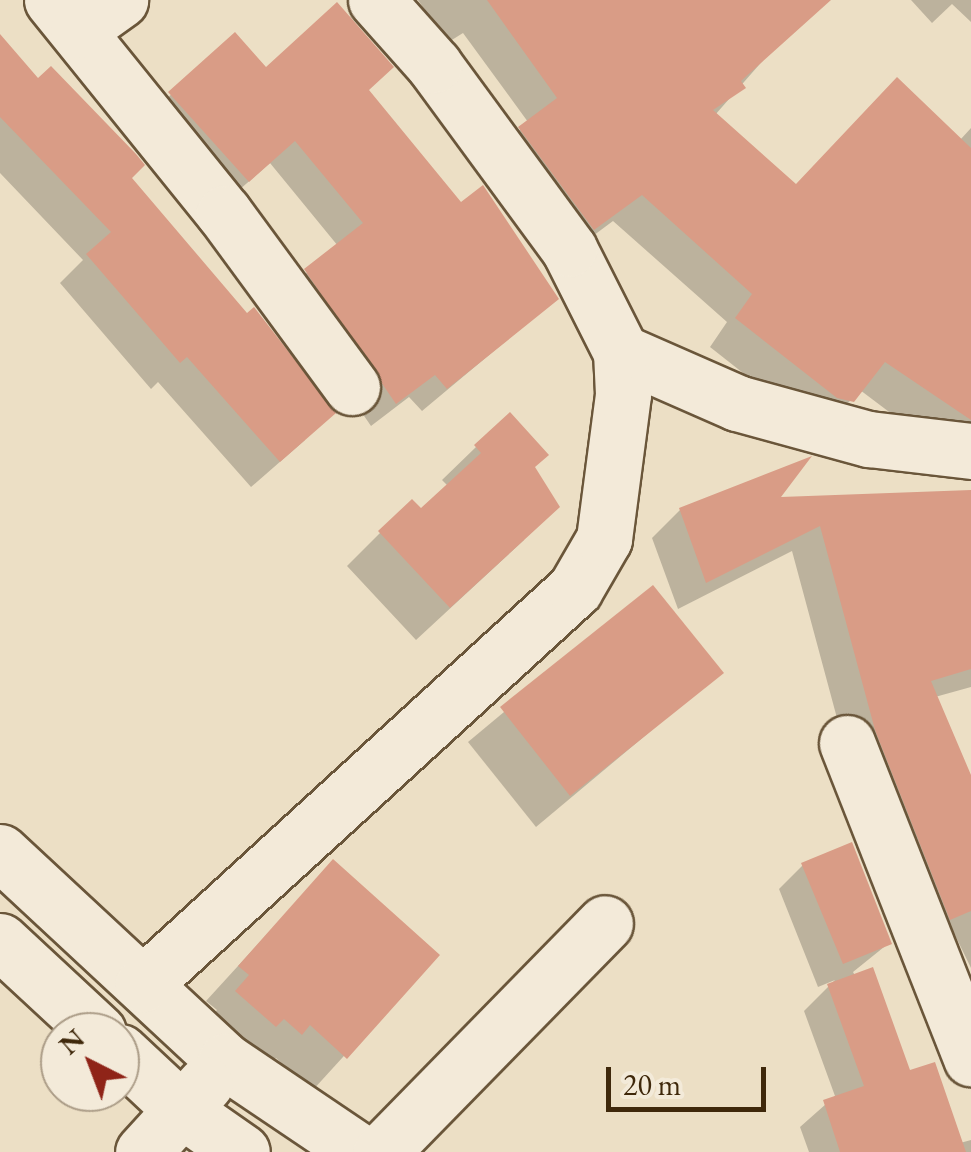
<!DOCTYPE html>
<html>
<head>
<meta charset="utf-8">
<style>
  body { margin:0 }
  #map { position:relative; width:971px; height:1152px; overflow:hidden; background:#ecdfc5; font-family:"EB Garamond",serif }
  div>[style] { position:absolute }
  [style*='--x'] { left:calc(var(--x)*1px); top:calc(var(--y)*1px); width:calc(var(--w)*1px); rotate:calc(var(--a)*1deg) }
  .shadow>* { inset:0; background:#0003 }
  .building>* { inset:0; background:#d99c86 }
  .roads { filter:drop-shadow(2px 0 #6a563a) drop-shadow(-2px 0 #6a563a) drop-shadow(0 2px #6a563a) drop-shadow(0 -2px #6a563a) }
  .minor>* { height:55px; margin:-27.5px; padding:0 27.5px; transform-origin:27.5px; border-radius:27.5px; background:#f3ead9 }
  span { translate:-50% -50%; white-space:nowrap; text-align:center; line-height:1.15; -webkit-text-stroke:8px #f3ead9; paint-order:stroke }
  .north { position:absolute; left:40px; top:1012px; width:100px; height:100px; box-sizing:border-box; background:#f3ead9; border:2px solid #ab9c87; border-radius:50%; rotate:318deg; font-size:28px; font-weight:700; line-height:40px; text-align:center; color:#3f280b }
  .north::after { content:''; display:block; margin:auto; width:35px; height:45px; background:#8f2418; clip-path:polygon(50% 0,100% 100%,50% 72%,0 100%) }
  .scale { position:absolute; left:606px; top:1067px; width:160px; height:45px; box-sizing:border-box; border:5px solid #3f280b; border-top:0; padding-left:12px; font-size:30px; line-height:35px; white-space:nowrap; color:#3f280b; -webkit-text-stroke:8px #f3ead9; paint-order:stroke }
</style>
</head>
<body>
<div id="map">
  <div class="shadow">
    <div style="clip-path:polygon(418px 0,816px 0,715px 115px,795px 187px,960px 140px,971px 128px,971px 446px,933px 445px,860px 390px,824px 429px,809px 425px,710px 347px,727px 322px,613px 221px,566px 256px,492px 156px,528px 122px,463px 33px,447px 43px)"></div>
    <div style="clip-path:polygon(911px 0,971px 0,971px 22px,952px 4px,932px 23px)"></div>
    <div style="clip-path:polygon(234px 36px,265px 70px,367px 91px,461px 205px,556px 299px,422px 411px,409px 397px,371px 426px,281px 295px,338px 246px,270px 163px,223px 204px,146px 118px)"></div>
    <div style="clip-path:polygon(0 38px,129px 178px,305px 440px,251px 487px,158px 382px,151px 389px,60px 283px,83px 260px,0 173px)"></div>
    <div style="clip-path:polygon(476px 447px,532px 468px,524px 540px,416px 640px,347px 566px,380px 533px,421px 512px,448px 486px,442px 480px)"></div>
    <div style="clip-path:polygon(971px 492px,971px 687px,935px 697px,971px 782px,971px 968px,954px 933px,922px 946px,848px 759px,792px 551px,678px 609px,652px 538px,680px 510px)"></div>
    <div style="clip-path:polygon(652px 589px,720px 673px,536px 827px,468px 742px)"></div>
    <div style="clip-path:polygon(333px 862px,436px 955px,312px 1091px,276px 1058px,266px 1067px,204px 1026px,217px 1010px,206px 1001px)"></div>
    <div style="clip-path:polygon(803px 865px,889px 943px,853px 972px,908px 1074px,960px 1143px,971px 1140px,971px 1152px,809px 1152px,800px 1127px,835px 1096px,804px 1011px,835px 980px,818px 987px,779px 889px)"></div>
  </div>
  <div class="building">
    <div style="clip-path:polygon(487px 0,831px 0,741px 81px,746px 88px,713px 110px,796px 184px,897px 77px,971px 148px,971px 420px,885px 362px,854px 402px,837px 398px,735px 318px,752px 294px,642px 195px,594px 230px,518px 127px,557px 98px)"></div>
    <div style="clip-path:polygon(337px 2px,394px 67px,369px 90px,461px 202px,483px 185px,559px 299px,447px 389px,435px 375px,396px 404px,304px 269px,363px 223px,295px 141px,249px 182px,168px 92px,235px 32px,266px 67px)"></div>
    <div style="clip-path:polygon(0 34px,38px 78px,51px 66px,136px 154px,145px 165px,132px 178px,247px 313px,254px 307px,336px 413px,280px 462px,187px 357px,180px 363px,86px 254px,111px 232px,0 117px)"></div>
    <div style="clip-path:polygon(510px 412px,549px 455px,535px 467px,560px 507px,450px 608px,378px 531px,412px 499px,421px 508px,481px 453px,474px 445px)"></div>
    <div style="clip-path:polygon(812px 456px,781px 497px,971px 490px,971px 669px,931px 681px,971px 775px,971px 911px,950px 920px,875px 730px,820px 526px,706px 583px,679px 508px)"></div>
    <div style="clip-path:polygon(653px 585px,724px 673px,570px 796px,500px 707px)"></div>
    <div style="clip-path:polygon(852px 842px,892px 944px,843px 964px,801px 863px)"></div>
    <div style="clip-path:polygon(333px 859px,440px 955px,347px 1059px,310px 1025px,302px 1035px,284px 1019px,276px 1027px,235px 991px,249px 975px,238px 966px)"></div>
    <div style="clip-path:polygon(873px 967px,910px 1070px,935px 1062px,966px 1152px,840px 1152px,823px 1100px,864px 1086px,827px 984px)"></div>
  </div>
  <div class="roads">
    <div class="minor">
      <div style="--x:52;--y:0;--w:274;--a:51.1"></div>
      <div style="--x:224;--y:213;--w:216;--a:53.7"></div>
      <div style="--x:78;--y:30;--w:52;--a:-35.5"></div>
      <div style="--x:621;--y:352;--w:127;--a:23.7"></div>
      <div style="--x:737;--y:403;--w:137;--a:15.3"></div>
      <div style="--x:869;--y:439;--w:103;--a:6.7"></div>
      <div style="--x:847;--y:743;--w:339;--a:68.5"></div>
      <div style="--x:0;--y:852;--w:307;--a:42.9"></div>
      <div style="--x:225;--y:1061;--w:163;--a:34"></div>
      <div style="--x:0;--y:941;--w:134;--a:42.9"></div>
      <div style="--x:143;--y:984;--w:585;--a:-42.44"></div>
      <div style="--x:575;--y:589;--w:58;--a:-59.9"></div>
      <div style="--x:604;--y:539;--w:146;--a:-82.5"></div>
      <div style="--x:623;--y:394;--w:42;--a:-92.7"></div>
      <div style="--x:621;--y:352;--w:115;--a:-116.8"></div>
      <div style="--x:569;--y:249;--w:228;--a:-126.3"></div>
      <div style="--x:434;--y:65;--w:87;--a:-131.7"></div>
      <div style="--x:120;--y:1052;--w:85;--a:43.1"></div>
      <div style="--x:182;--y:1110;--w:73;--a:35"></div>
      <div style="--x:143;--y:1152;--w:92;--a:-47.6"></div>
      <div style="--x:381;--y:1152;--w:320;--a:-45.6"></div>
    </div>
  </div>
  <div class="north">N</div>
  <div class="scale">20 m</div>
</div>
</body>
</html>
